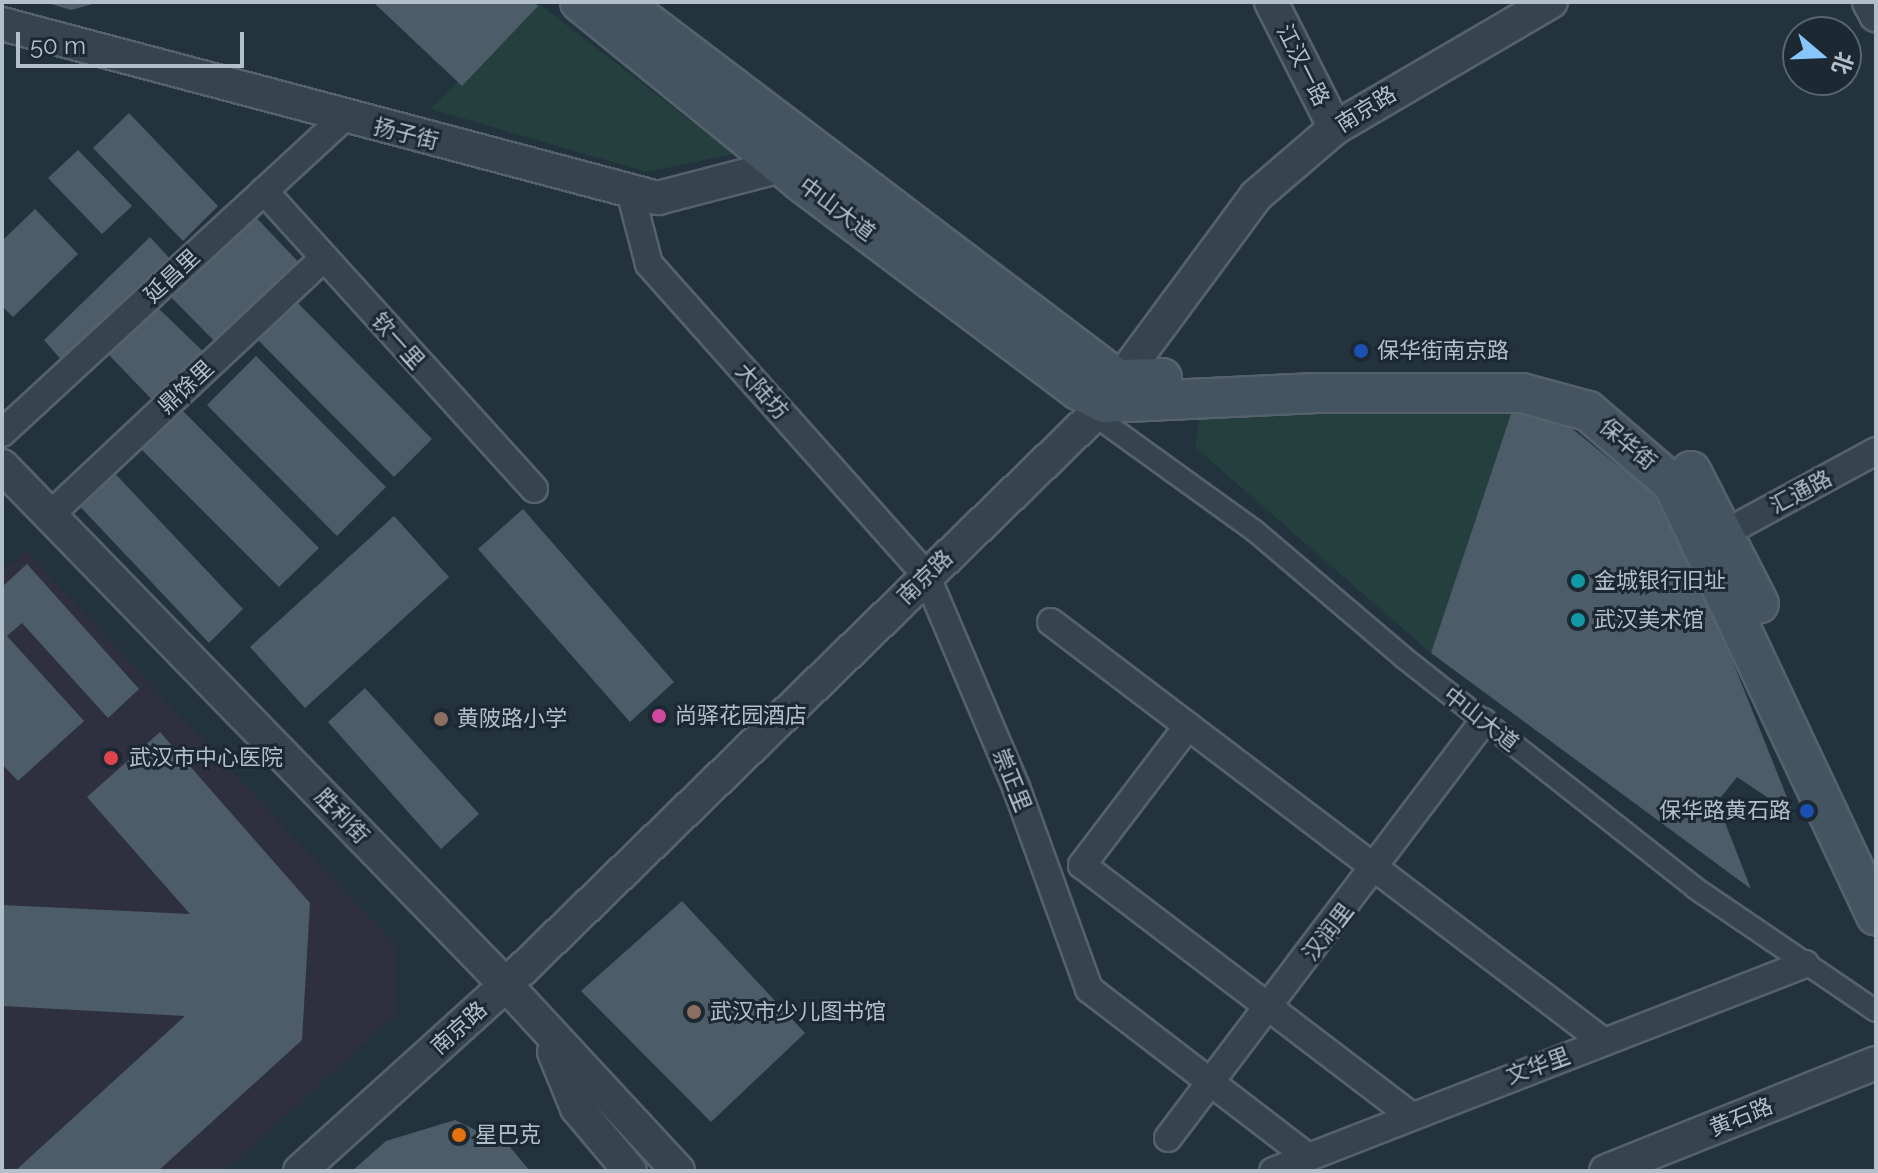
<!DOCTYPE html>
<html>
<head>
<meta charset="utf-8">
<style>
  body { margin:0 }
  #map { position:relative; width:1878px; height:1173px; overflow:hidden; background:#23333e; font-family:Raleway,"Noto Sans SC",sans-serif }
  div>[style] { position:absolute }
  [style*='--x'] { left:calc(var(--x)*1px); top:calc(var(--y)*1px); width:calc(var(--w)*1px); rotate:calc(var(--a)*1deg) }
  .medical>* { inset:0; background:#2f303f }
  .green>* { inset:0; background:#253f3e }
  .building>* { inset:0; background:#4c5d69 }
  .roads { filter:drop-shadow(2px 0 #55626c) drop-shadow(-2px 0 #55626c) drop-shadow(0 2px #55626c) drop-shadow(0 -2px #55626c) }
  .pedestrian>* { height:20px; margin:-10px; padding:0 10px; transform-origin:10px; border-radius:10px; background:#37444e }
  .minor>* { height:26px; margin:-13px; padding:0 13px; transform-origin:13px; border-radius:13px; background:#37444e }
  .tertiary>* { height:32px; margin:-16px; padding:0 16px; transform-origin:16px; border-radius:16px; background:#37444e }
  .secondary>* { height:38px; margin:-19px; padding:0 19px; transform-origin:19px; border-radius:19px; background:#455461 }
  .dots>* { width:22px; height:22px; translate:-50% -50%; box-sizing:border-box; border:4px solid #1c2933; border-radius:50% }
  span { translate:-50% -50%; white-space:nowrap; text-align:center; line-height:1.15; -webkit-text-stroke:6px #1c2933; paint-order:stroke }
  .street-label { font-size:22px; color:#b3bfc9 }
  .poi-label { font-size:22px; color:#b3bfc9 }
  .left { translate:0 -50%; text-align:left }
  .right { translate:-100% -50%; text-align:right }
  .frame { position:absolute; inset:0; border:4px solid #b3bfc9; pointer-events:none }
  .north { position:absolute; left:1782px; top:16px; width:80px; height:80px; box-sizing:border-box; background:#1c2933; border:2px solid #58656f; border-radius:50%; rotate:109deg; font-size:22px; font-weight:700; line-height:32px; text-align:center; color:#b3bfc9 }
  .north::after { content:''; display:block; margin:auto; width:28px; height:36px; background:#87c6fa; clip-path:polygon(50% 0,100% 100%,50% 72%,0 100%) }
  .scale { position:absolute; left:16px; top:32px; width:228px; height:36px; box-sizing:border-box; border:4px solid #b3bfc9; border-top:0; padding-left:10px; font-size:24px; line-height:28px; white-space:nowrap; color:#b3bfc9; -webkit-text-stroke:6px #1c2933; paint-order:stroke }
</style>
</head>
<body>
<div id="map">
  <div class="medical">
    <div style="clip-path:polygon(26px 551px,394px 944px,398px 1013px,225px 1171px,2px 1171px,2px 572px)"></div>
  </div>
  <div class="green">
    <div style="clip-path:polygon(537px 2px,733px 154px,647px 172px,431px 109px)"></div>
    <div style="clip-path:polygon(1202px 403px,1514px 405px,1431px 653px,1195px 447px)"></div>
  </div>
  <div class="building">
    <div style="clip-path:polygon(44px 2px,96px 2px,96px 3px,71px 10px)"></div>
    <div style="clip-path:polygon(373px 2px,534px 2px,538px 6px,462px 86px)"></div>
    <div style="clip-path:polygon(129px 113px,218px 206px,183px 241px,93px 148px)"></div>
    <div style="clip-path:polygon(78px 150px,132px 206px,102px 234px,48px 178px)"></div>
    <div style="clip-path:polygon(35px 209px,78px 254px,13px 317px,2px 306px,2px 241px)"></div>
    <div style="clip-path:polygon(251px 212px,305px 269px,221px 348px,169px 295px)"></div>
    <div style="clip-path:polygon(150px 237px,171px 260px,64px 363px,44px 340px)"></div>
    <div style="clip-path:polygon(289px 294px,432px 439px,394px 477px,250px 332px)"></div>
    <div style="clip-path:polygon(156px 306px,211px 359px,160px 408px,108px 354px)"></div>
    <div style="clip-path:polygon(256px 356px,386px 487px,337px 536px,207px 405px)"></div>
    <div style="clip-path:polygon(1514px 405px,1555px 415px,1672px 509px,1794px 815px,1737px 777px,1717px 802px,1751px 889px,1431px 653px)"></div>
    <div style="clip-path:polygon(180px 408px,319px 548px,279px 587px,140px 448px)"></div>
    <div style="clip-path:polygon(107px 465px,243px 609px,209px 643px,72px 498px)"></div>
    <div style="clip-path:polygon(523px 509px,674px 682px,630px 722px,478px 549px)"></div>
    <div style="clip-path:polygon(394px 516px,449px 577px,305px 708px,250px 647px)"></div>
    <div style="clip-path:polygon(27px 564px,139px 689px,108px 718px,22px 623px,7px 636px,84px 721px,18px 781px,2px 764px,2px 587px)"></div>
    <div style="clip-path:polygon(365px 688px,479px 814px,441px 849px,328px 722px)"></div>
    <div style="clip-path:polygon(160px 732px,310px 903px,302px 1040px,158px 1171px,15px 1171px,185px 1016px,2px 1006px,2px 905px,190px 914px,87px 797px)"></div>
    <div style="clip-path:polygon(682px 901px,805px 1033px,711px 1122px,581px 991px)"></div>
    <div style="clip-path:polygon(455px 1120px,510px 1147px,530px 1171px,352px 1171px,386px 1141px)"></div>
  </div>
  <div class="roads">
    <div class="pedestrian">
      <div style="--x:1094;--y:415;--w:198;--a:35.8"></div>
      <div style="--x:1255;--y:531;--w:194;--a:40.4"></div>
      <div style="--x:1403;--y:657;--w:372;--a:38.3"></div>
      <div style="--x:1695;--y:888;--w:219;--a:34.2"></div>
    </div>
    <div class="minor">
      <div style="--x:264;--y:191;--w:402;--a:47.8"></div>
      <div style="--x:630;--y:191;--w:75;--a:75.4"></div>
      <div style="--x:649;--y:264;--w:416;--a:48.3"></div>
      <div style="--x:926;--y:575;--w:230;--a:67"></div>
      <div style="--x:1016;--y:787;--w:215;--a:70.1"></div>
      <div style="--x:1089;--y:989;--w:272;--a:37.5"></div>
      <div style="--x:2;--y:433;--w:464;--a:-42.7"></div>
      <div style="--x:50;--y:515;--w:374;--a:-43.2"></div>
      <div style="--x:1727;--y:532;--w:170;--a:-28.5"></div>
      <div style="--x:1051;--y:622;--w:694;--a:37.22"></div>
      <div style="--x:1188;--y:726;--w:175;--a:127.3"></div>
      <div style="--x:1082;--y:865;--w:411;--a:37.3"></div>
      <div style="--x:1168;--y:1138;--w:522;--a:-52.87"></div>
      <div style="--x:1273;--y:1171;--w:571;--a:-21.26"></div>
    </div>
    <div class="tertiary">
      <div style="--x:1271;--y:2;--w:141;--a:63.1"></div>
      <div style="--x:1869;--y:2;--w:15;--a:62"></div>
      <div style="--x:2;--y:24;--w:679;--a:14.86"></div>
      <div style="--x:658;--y:198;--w:127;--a:-14.6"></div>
      <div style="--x:781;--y:166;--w:19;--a:-69"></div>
      <div style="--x:2;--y:466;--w:723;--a:45.84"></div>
      <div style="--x:506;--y:985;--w:253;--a:47.2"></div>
      <div style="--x:554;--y:1052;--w:61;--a:67.7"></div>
      <div style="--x:577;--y:1108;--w:82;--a:49.9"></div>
      <div style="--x:300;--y:1171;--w:278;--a:-42.1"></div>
      <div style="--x:506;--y:985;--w:819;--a:-44.11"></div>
      <div style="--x:1094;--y:415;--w:272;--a:-53.5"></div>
      <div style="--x:1256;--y:196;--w:104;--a:-40.7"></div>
      <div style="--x:1335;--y:128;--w:250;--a:-30.3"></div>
      <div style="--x:1606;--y:1171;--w:291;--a:-21.8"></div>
    </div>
    <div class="secondary">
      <div style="--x:580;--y:2;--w:284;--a:39.1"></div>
      <div style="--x:800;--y:181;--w:348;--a:36.9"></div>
      <div style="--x:1078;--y:390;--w:30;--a:26"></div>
      <div style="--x:1105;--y:403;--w:211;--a:-2.7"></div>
      <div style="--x:1316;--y:393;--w:206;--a:0"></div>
      <div style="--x:1522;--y:393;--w:68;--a:15.3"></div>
      <div style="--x:1588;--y:411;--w:112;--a:40.7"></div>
      <div style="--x:1673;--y:484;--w:477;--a:64.8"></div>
      <div style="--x:620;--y:2;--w:624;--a:37.18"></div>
      <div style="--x:1117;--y:379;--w:45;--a:-1.3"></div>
      <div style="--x:1691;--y:471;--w:149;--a:62.9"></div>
    </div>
  </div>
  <div class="dots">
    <div style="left:1361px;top:351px;background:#1a4fb4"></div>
    <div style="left:1578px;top:581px;background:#0f9aa8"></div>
    <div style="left:1578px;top:620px;background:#0f9aa8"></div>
    <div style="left:659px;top:716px;background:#d1479c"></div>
    <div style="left:441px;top:719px;background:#8d6e63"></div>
    <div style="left:111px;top:758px;background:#e0444e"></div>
    <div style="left:1807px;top:811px;background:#1a4fb4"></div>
    <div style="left:694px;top:1012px;background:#8d6e63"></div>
    <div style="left:459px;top:1135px;background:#e8710a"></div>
  </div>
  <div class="street-label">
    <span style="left:1303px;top:65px;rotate:63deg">江汉一路</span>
    <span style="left:1366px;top:109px;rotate:-32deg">南京路</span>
    <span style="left:406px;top:134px;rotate:14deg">扬子街</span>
    <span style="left:837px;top:209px;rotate:37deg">中山大道</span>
    <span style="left:172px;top:276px;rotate:-43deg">延昌里</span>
    <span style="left:398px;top:341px;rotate:48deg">钦一里</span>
    <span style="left:186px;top:387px;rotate:-43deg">鼎馀里</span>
    <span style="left:762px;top:391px;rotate:48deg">大陆坊</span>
    <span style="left:1628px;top:444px;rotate:40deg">保华街</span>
    <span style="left:1801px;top:492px;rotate:-28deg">汇通路</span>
    <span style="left:925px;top:577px;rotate:-44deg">南京路</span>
    <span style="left:1481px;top:719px;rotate:38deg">中山大道</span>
    <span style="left:1012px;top:780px;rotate:68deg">崇正里</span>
    <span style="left:342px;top:816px;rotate:46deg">胜利街</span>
    <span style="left:1328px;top:932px;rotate:-52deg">汉润里</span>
    <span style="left:459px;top:1028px;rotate:-42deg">南京路</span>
    <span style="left:1538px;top:1066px;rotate:-20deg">文华里</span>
    <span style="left:1741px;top:1117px;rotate:-22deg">黄石路</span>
  </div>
  <div class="poi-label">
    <span class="left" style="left:1377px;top:351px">保华街南京路</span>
    <span class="left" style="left:1594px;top:581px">金城银行旧址</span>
    <span class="left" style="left:1594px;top:620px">武汉美术馆</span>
    <span class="left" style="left:675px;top:716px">尚驿花园酒店</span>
    <span class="left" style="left:457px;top:719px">黄陂路小学</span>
    <span class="left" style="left:129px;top:758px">武汉市中心医院</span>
    <span class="right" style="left:1791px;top:811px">保华路黄石路</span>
    <span class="left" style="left:710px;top:1012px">武汉市少儿图书馆</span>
    <span class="left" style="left:475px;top:1135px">星巴克</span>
  </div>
  <div class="frame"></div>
  <div class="north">北</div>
  <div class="scale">50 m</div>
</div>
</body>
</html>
